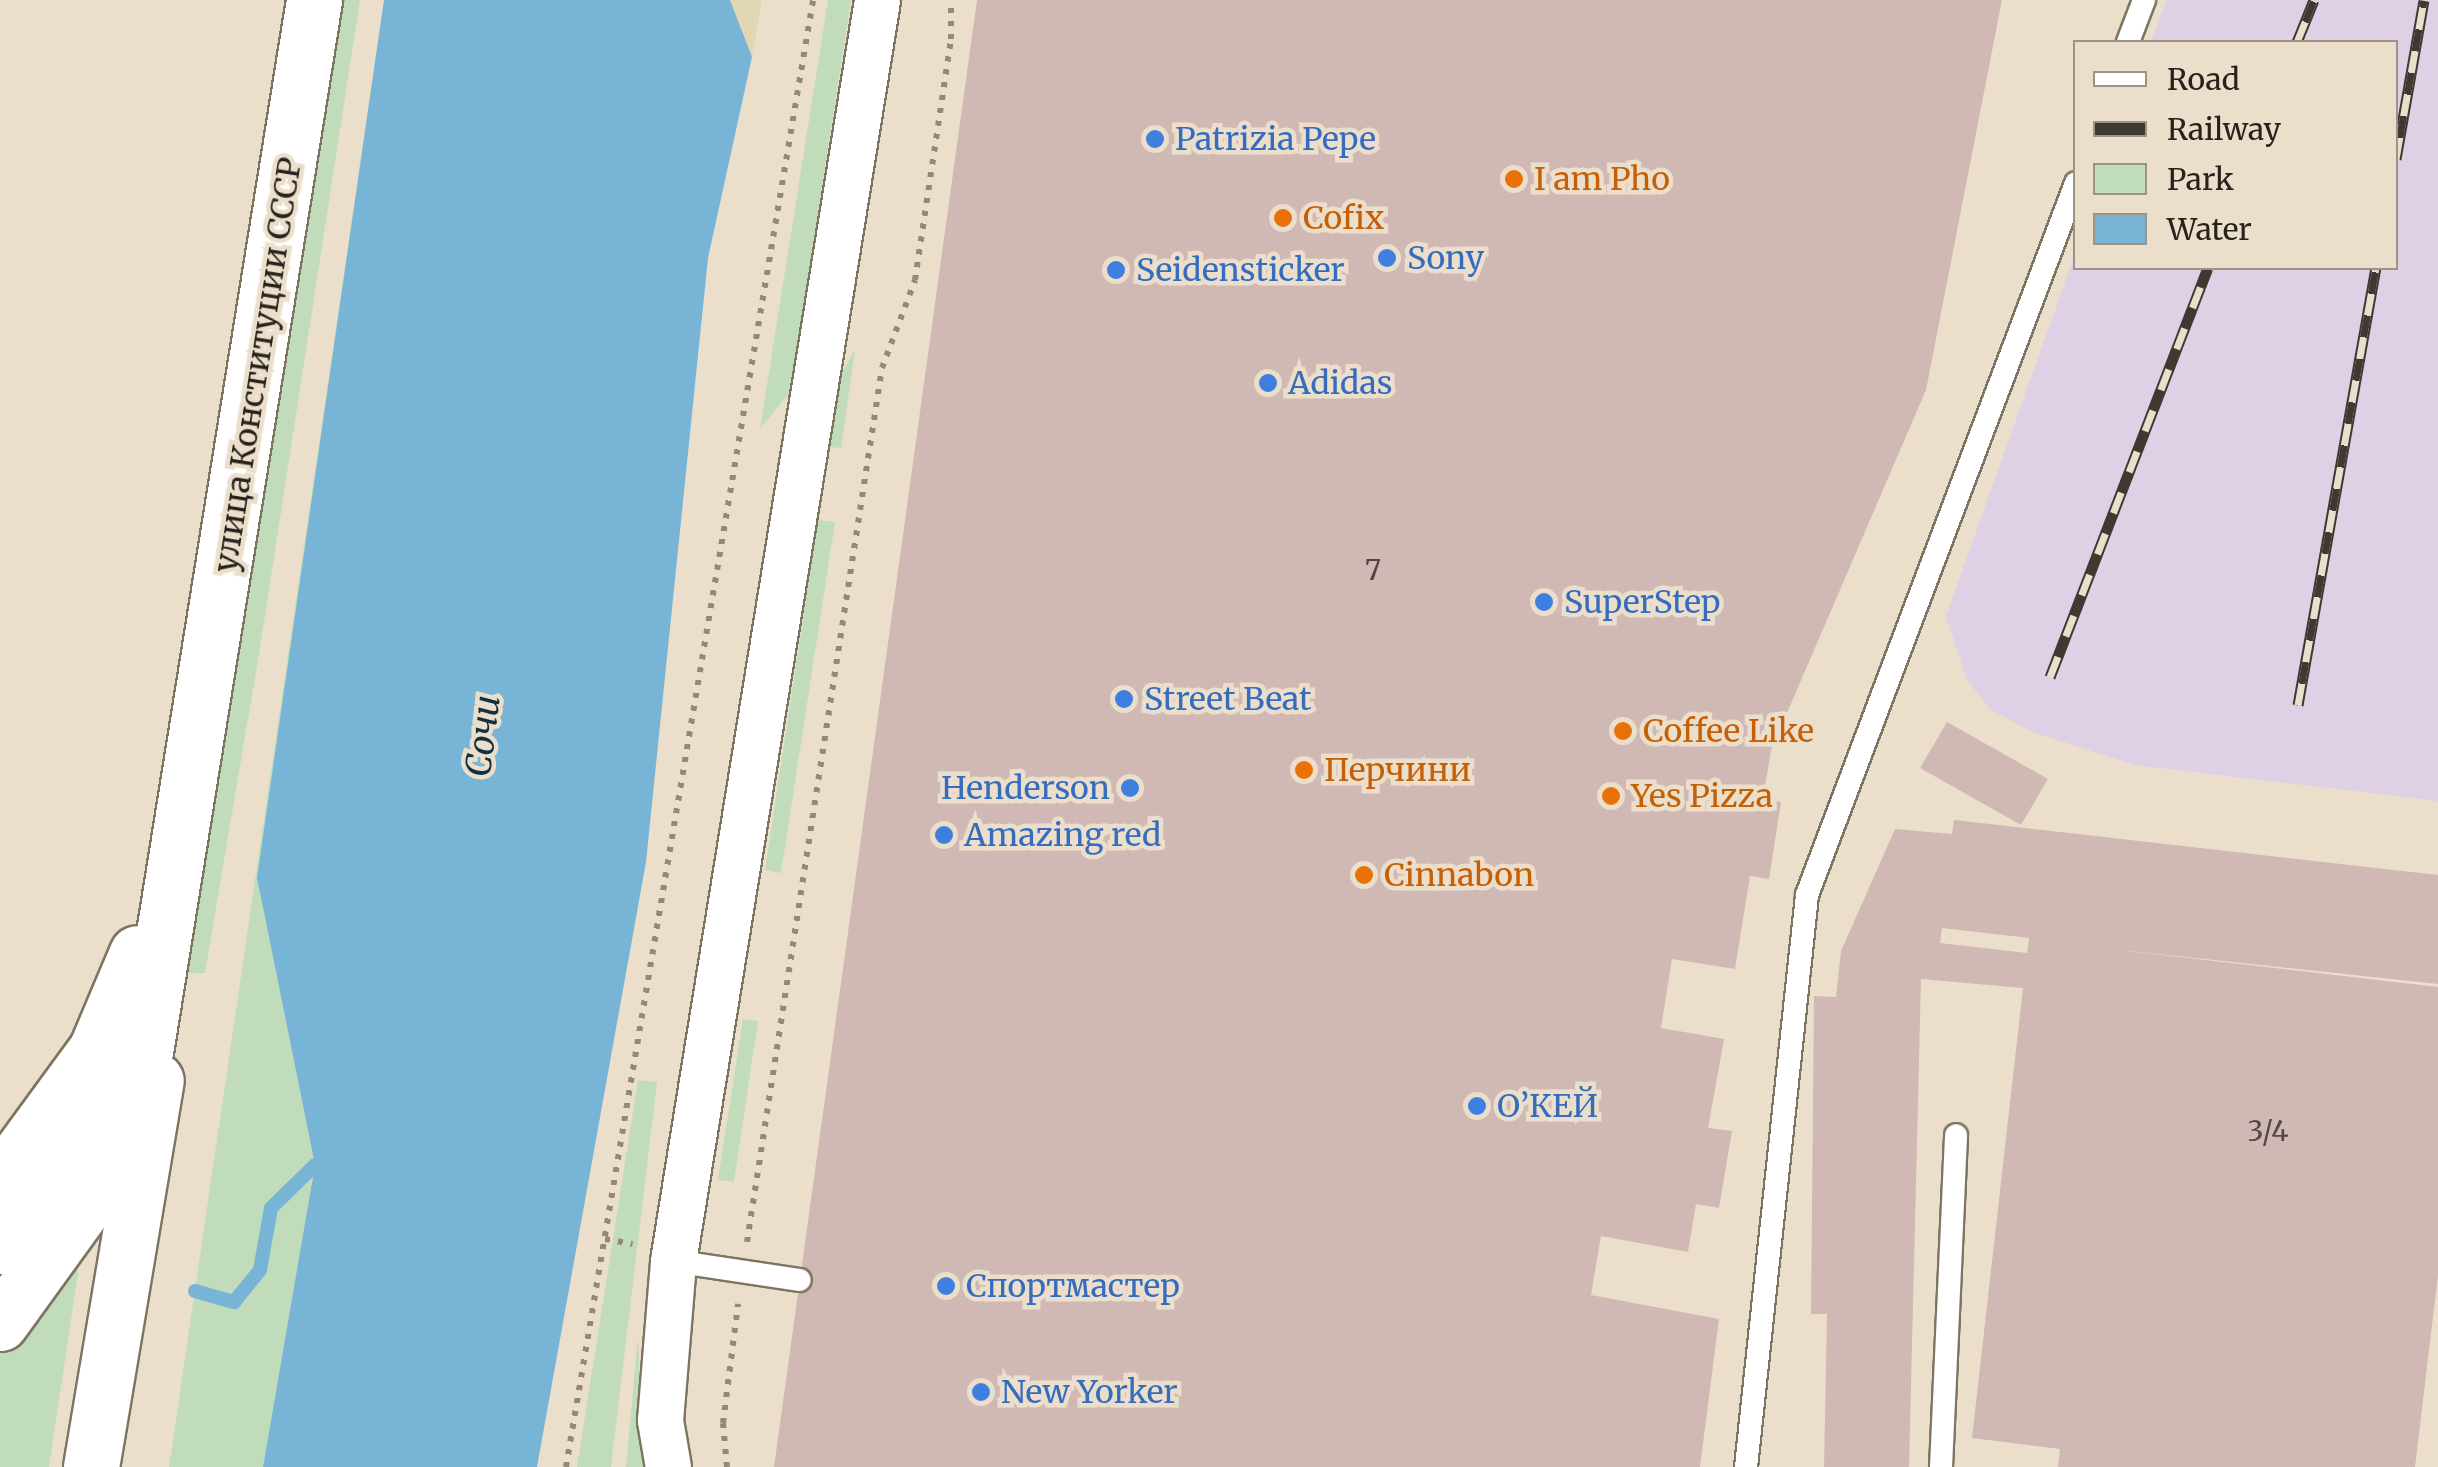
<!DOCTYPE html>
<html>
<head>
<meta charset="utf-8">
<style>
  body { margin:0 }
  #map { position:relative; width:2438px; height:1467px; overflow:hidden; background:#ebdfcc; font-family:Merriweather,serif }
  div>[style] { position:absolute }
  [style*='--x'] { left:calc(var(--x)*1px); top:calc(var(--y)*1px); width:calc(var(--w)*1px); rotate:calc(var(--a)*1deg) }
  .industrial>* { inset:0; background:#ded1e5 }
  .green>* { inset:0; background:#c0dcbb }
  .sand>* { inset:0; background:#e1d7b2 }
  .water>* { inset:0; background:#78b4d6 }
  .stream>* { height:14px; margin:-7px; padding:0 7px; transform-origin:7px; border-radius:7px; background:#78b4d6 }
  .building>* { inset:0; background:#d0b9b4 }
  .path>* { height:6px; margin-top:-3px; transform-origin:0; background:repeating-linear-gradient(90deg,#92897c 0 5px,transparent 0 13px) }
  .roads { filter:drop-shadow(2px 0 #7e7463) drop-shadow(-2px 0 #7e7463) drop-shadow(0 2px #7e7463) drop-shadow(0 -2px #7e7463) }
  .service>* { height:22px; margin:-11px; padding:0 11px; transform-origin:11px; border-radius:11px; background:#fff }
  .minor>* { height:45px; margin:-22.5px; padding:0 22.5px; transform-origin:22.5px; border-radius:22.5px; background:#fff }
  .secondary>* { height:55px; margin:-27.5px; padding:0 27.5px; transform-origin:27.5px; border-radius:27.5px; background:#fff }
  .primary>* { height:55px; margin:-27.5px; padding:0 27.5px; transform-origin:27.5px; border-radius:27.5px; background:#fff }
  .rail>* { height:11px; margin-top:-5.5px; transform-origin:0; background:repeating-linear-gradient(90deg,#ebdfcc 0 22px,#3e3931 0 44px); box-sizing:border-box; border-block:2px solid #3e3931 }
  .dots>* { width:28px; height:28px; translate:-50% -50%; box-sizing:border-box; border:5px solid #ebdfcc; border-radius:50% }
  span { translate:-50% -50%; white-space:nowrap; text-align:center; line-height:1.15; -webkit-text-stroke:9px #ebdfcc; paint-order:stroke }
  .number-label { font-size:28px; color:#514842 }
  .number-label span { -webkit-text-stroke-width:0 }
  .shop-label { font-size:32px; color:#366cbe }
  .left { translate:0 -50%; text-align:left }
  .right { translate:-100% -50%; text-align:right }
  .food-label { font-size:32px; color:#c56008 }
  .street-label { font-size:32px; color:#27221c }
  .water-label { font-size:35px; color:#13303e; font-style:italic }
  .legend { position:absolute; left:2073px; top:40px; width:325px; height:230px; box-sizing:border-box; background:#ebdfcc; border:2px solid #9d9386; margin:0; padding:12px 18px; list-style:none; font-size:30px; color:#27221c }
  .legend li { display:flex; align-items:center; gap:20px; height:50px }
  .legend b { width:50px; border:2px solid #9d9386 }
</style>
</head>
<body>
<div id="map">
  <div class="industrial">
    <div style="clip-path:polygon(2166px 0,2438px 0,2438px 801px,2134px 765px,2030px 731px,1990px 709px,1967px 680px,1946px 616px,2075px 254px,2076px 268px,2396px 268px,2396px 42px,2151px 42px)"></div>
  </div>
  <div class="green">
    <div style="clip-path:polygon(314px 0,360px 0,260px 648px,205px 973px,157px 974px)"></div>
    <div style="clip-path:polygon(384px 0,263px 909px,315px 1165px,263px 1467px,169px 1467px)"></div>
    <div style="clip-path:polygon(828px 0,851px 0,790px 392px,760px 429px)"></div>
    <div style="clip-path:polygon(855px 349px,841px 448px,829px 447px,838px 380px)"></div>
    <div style="clip-path:polygon(818px 520px,835px 522px,781px 873px,765px 870px)"></div>
    <div style="clip-path:polygon(743px 1019px,758px 1021px,734px 1182px,718px 1180px)"></div>
    <div style="clip-path:polygon(638px 1080px,657px 1082px,611px 1467px,577px 1467px)"></div>
    <div style="clip-path:polygon(71px 1246px,78px 1273px,49px 1467px,0 1467px,0 1344px)"></div>
    <div style="clip-path:polygon(638px 1337px,643px 1467px,626px 1467px)"></div>
  </div>
  <div class="sand">
    <div style="clip-path:polygon(730px 0,762px 0,752px 57px)"></div>
  </div>
  <div class="water">
    <div style="clip-path:polygon(384px 0,730px 0,752px 57px,708px 258px,646px 862px,537px 1467px,263px 1467px,315px 1165px,257px 878px)"></div>
  </div>
  <div class="stream">
    <div style="--x:195;--y:1291;--w:41;--a:15.8"></div>
    <div style="--x:234;--y:1302;--w:41;--a:-50.9"></div>
    <div style="--x:260;--y:1270;--w:63;--a:-79.9"></div>
    <div style="--x:271;--y:1208;--w:62;--a:-44.3"></div>
  </div>
  <div class="building">
    <div style="clip-path:polygon(977px 0,2002px 0,1926px 390px,1771px 750px,1763px 799px,1781px 802px,1769px 879px,1750px 876px,1735px 969px,1672px 959px,1661px 1028px,1724px 1039px,1708px 1128px,1732px 1131px,1719px 1208px,1696px 1204px,1688px 1252px,1601px 1236px,1591px 1295px,1719px 1319px,1700px 1467px,774px 1467px)"></div>
    <div style="clip-path:polygon(1947px 722px,2048px 779px,2021px 825px,1920px 768px)"></div>
    <div style="clip-path:polygon(evenodd,1954px 820px,2438px 875px,2438px 984px,2102px 948px,2438px 987px,2438px 1275px,2415px 1467px,2058px 1467px,2060px 1449px,1972px 1438px,2023px 988px,1921px 979px,1909px 1467px,1824px 1467px,1827px 1314px,1811px 1314px,1814px 996px,1836px 997px,1841px 951px,1895px 829px,1952px 834px,1954px 820px,1942px 928px,2029px 938px,2027px 953px,1940px 943px,1942px 928px)"></div>
  </div>
  <div class="path">
    <div style="--x:605;--y:1239;--w:28;--a:10"></div>
    <div style="--x:747;--y:1242;--w:884;--a:-81.22"></div>
    <div style="--x:882;--y:368;--w:94;--a:-69.4"></div>
    <div style="--x:915;--y:280;--w:244;--a:-81.5"></div>
    <div style="--x:951;--y:39;--w:39;--a:-90"></div>
    <div style="--x:566;--y:1467;--w:1488;--a:-80.44"></div>
    <div style="--x:727;--y:1467;--w:44;--a:-95.2"></div>
    <div style="--x:723;--y:1423;--w:120;--a:-82.8"></div>
  </div>
  <div class="roads">
    <div class="service">
      <div style="--x:2128;--y:42;--w:45;--a:-69.1"></div>
      <div style="--x:673;--y:1261;--w:128;--a:8.5"></div>
      <div style="--x:1746;--y:1467;--w:575;--a:-83.91"></div>
      <div style="--x:1807;--y:895;--w:761;--a:-69.3"></div>
      <div style="--x:1941;--y:1467;--w:332;--a:-87.4"></div>
    </div>
    <div class="minor">
      <div style="--x:668;--y:1467;--w:48;--a:-99.7"></div>
      <div style="--x:660;--y:1420;--w:160;--a:-85.3"></div>
      <div style="--x:673;--y:1261;--w:1277;--a:-80.81"></div>
    </div>
    <div class="secondary">
      <div style="--x:0;--y:1246;--w:159;--a:-54.2"></div>
      <div style="--x:93;--y:1117;--w:108;--a:-71.1"></div>
      <div style="--x:91;--y:1467;--w:392;--a:-80.5"></div>
    </div>
    <div class="primary">
      <div style="--x:0;--y:1181;--w:162;--a:-53.8"></div>
      <div style="--x:96;--y:1050;--w:105;--a:-67.1"></div>
      <div style="--x:0;--y:1323;--w:188;--a:-54.1"></div>
      <div style="--x:110;--y:1171;--w:118;--a:-73.3"></div>
      <div style="--x:144;--y:1058;--w:1072;--a:-80.87"></div>
    </div>
  </div>
  <div class="rail">
    <div style="--x:2297;--y:42;--w:45;--a:-68"></div>
    <div style="--x:2396;--y:159;--w:161;--a:-80"></div>
    <div style="--x:2050;--y:677;--w:438;--a:-68.9"></div>
    <div style="--x:2298;--y:705;--w:444;--a:-79.9"></div>
  </div>
  <div class="dots">
    <div style="left:1155px;top:139px;background:#3f7fe0"></div>
    <div style="left:1514px;top:179px;background:#e8710a"></div>
    <div style="left:1283px;top:218px;background:#e8710a"></div>
    <div style="left:1387px;top:258px;background:#3f7fe0"></div>
    <div style="left:1116px;top:270px;background:#3f7fe0"></div>
    <div style="left:1268px;top:383px;background:#3f7fe0"></div>
    <div style="left:1544px;top:602px;background:#3f7fe0"></div>
    <div style="left:1124px;top:699px;background:#3f7fe0"></div>
    <div style="left:1623px;top:731px;background:#e8710a"></div>
    <div style="left:1304px;top:770px;background:#e8710a"></div>
    <div style="left:1130px;top:788px;background:#3f7fe0"></div>
    <div style="left:1611px;top:796px;background:#e8710a"></div>
    <div style="left:944px;top:835px;background:#3f7fe0"></div>
    <div style="left:1364px;top:875px;background:#e8710a"></div>
    <div style="left:1477px;top:1106px;background:#3f7fe0"></div>
    <div style="left:946px;top:1286px;background:#3f7fe0"></div>
    <div style="left:981px;top:1392px;background:#3f7fe0"></div>
  </div>
  <div class="number-label">
    <span style="left:1373px;top:570px">7</span>
    <span style="left:2268px;top:1131px">3/4</span>
  </div>
  <div class="shop-label">
    <span class="left" style="left:1175px;top:139px">Patrizia Pepe</span>
    <span class="left" style="left:1407px;top:258px">Sony</span>
    <span class="left" style="left:1136px;top:270px">Seidensticker</span>
    <span class="left" style="left:1288px;top:383px">Adidas</span>
    <span class="left" style="left:1564px;top:602px">SuperStep</span>
    <span class="left" style="left:1144px;top:699px">Street Beat</span>
    <span class="right" style="left:1110px;top:788px">Henderson</span>
    <span class="left" style="left:964px;top:835px">Amazing red</span>
    <span class="left" style="left:1497px;top:1106px">О’КЕЙ</span>
    <span class="left" style="left:966px;top:1286px">Спортмастер</span>
    <span class="left" style="left:1001px;top:1392px">New Yorker</span>
  </div>
  <div class="food-label">
    <span class="left" style="left:1534px;top:179px">I am Pho</span>
    <span class="left" style="left:1303px;top:218px">Cofix</span>
    <span class="left" style="left:1643px;top:731px">Coffee Like</span>
    <span class="left" style="left:1324px;top:770px">Перчини</span>
    <span class="left" style="left:1631px;top:796px">Yes Pizza</span>
    <span class="left" style="left:1384px;top:875px">Cinnabon</span>
  </div>
  <div class="street-label">
    <span style="left:258px;top:365px;rotate:-81deg">улица Конституции СССР</span>
  </div>
  <div class="water-label">
    <span style="left:483px;top:736px;rotate:-83deg">Сочи</span>
  </div>
  <ul class="legend">
  <li><b style="height:12px;background:#fff"></b>Road</li>
  <li><b style="height:12px;background:#3e3931"></b>Railway</li>
  <li><b style="height:28px;background:#c0dcbb"></b>Park</li>
  <li><b style="height:28px;background:#78b4d6"></b>Water</li>
  </ul>
</div>
</body>
</html>
